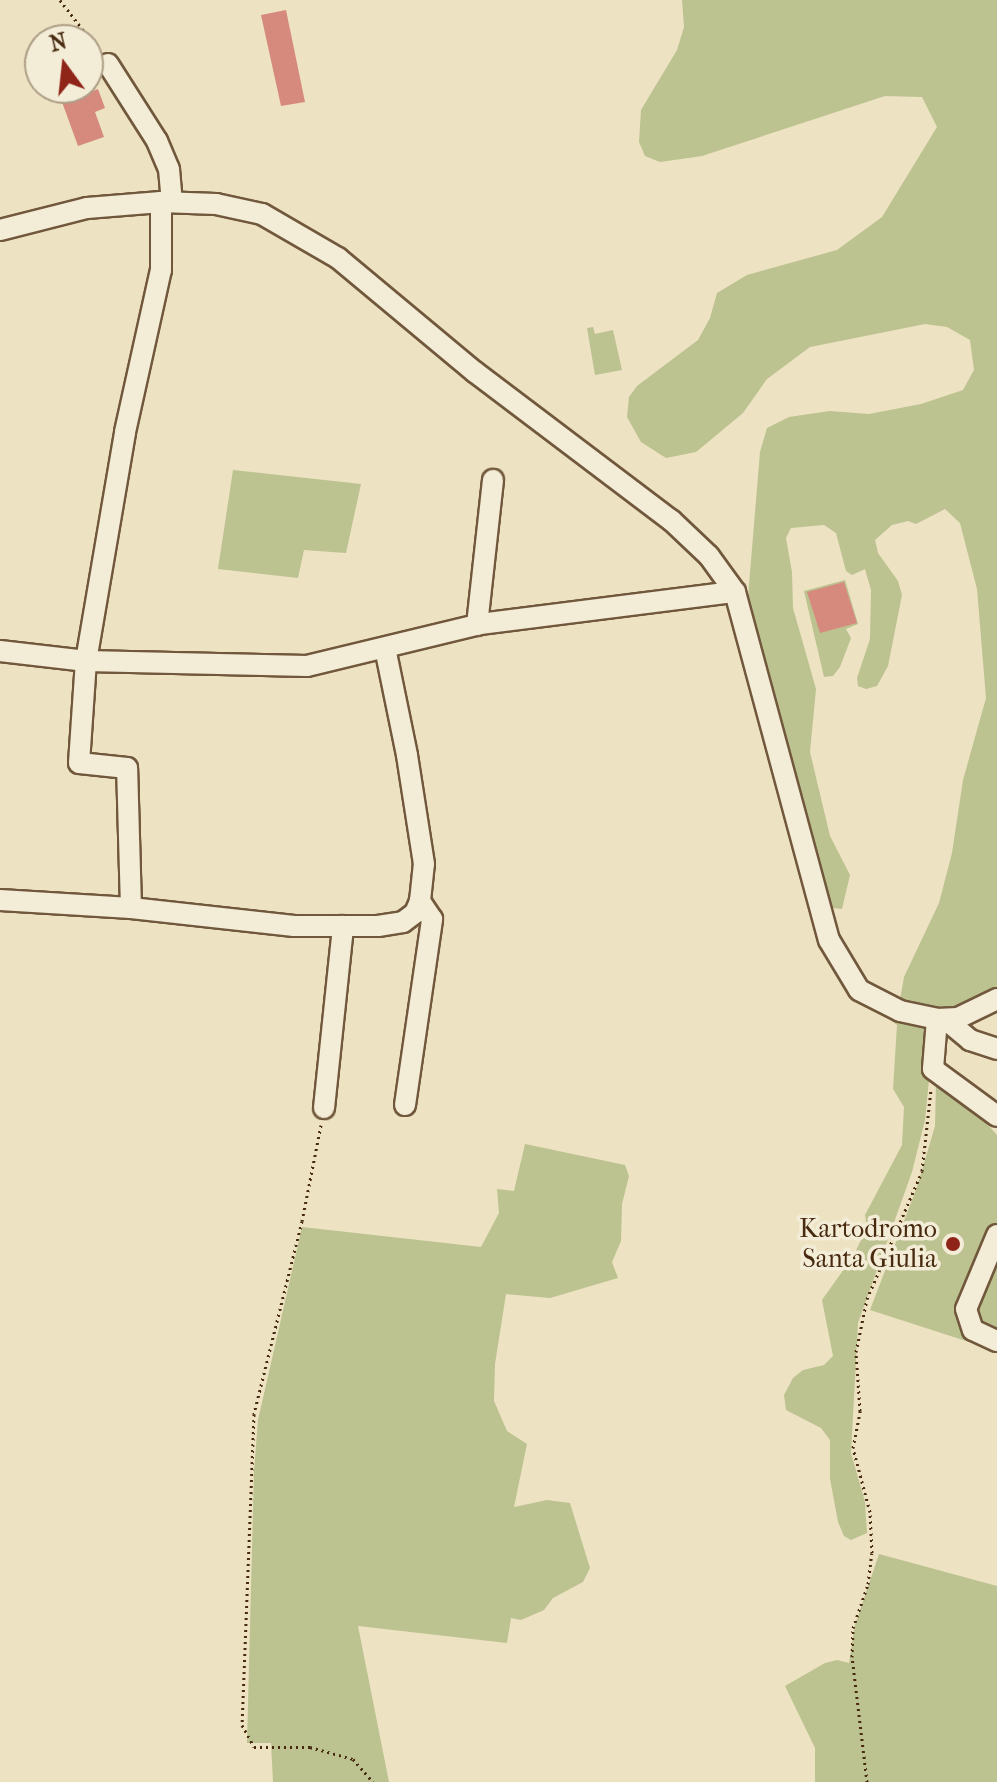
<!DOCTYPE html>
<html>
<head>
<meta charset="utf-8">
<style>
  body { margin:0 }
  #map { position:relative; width:997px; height:1782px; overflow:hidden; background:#ede2c2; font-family:"IM FELL French Canon",serif }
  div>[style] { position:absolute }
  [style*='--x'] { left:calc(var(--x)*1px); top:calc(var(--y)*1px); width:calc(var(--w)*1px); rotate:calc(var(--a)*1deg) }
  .green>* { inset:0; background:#bcc290 }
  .building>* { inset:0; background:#d68a7e }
  .path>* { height:3px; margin-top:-1.5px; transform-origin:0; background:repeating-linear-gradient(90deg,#482a10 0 2px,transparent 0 6px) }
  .roads { filter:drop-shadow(2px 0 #71583c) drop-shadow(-2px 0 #71583c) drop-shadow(0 2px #71583c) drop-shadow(0 -2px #71583c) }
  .minor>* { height:20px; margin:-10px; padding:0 10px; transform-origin:10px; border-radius:10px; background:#f3ecd7 }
  .dots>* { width:22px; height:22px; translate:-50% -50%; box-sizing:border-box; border:4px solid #f3ecd7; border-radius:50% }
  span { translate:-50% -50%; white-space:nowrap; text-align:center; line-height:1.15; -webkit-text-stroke:7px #f3ecd7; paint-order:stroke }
  .poi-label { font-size:26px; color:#482a10 }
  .right { translate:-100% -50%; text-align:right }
  .north { position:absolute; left:24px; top:24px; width:80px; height:80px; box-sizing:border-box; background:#f3ecd7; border:2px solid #af9e87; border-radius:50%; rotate:345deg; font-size:22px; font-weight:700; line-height:32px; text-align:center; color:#482a10 }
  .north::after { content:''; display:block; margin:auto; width:28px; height:36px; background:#8f2418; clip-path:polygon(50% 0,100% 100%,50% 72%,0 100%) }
</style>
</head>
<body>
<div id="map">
  <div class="green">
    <div style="clip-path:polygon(682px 0,997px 0,997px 988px,955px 1007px,926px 1006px,900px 1000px,904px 977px,939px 903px,952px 853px,963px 780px,986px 698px,977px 589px,960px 523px,945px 509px,916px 524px,908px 521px,892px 525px,875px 540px,878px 553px,898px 581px,902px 595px,888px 666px,877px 686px,866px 689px,858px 686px,857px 678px,870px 639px,871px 590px,865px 569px,852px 575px,846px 571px,836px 533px,824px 525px,791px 528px,786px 538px,792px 572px,793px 608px,816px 689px,810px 752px,830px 836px,850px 875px,842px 909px,833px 908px,826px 895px,748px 597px,760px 452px,767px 428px,789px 417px,830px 411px,869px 414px,921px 404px,963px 390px,974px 370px,970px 340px,947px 327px,925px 324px,810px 347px,767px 379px,743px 413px,696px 452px,666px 458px,641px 442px,627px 417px,629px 397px,637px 386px,698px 340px,710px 318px,717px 293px,747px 275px,837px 250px,882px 217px,937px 127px,922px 97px,885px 96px,702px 156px,660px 162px,645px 156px,639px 142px,641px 110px,677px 50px,684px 27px)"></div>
    <div style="clip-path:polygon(593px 327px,595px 334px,613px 330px,622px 370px,595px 375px,587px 328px)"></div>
    <div style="clip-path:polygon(233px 470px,361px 484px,346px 553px,304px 550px,298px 578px,218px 569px)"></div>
    <div style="clip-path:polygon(845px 580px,858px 624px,846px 629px,851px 638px,840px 667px,833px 676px,824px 677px,804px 591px)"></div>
    <div style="clip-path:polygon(888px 1018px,928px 1028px,929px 1080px,925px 1120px,912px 1172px,858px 1323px,851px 1453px,865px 1502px,867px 1533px,851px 1540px,844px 1536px,838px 1522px,830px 1479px,830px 1440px,821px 1428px,786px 1410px,784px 1395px,793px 1378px,803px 1370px,824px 1365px,833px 1356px,822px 1300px,854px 1255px,867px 1227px,865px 1215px,902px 1145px,904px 1107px,893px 1089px,897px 1025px)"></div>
    <div style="clip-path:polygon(936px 1082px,977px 1113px,997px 1135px,997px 1351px,870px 1310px,917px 1187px,935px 1126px)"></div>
    <div style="clip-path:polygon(525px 1144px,625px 1165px,629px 1176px,622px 1204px,621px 1241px,612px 1262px,618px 1278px,550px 1298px,506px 1294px,495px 1364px,494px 1401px,507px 1431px,527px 1444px,514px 1507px,547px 1500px,570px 1503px,590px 1568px,583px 1582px,553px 1598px,544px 1610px,521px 1620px,511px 1618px,507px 1643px,358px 1626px,389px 1782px,273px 1782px,271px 1743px,247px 1743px,254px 1471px,258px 1420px,302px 1227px,481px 1247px,499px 1213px,497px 1189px,514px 1191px)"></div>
    <div style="clip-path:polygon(879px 1554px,997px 1586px,997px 1782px,815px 1782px,815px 1748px,785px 1686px,825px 1663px,837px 1660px,849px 1663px,855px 1625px)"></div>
  </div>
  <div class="building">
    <div style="clip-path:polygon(286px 10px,305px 102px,281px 106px,261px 15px)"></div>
    <div style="clip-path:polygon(98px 89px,105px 108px,95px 112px,104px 137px,78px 146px,62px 102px)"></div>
    <div style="clip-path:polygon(844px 582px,857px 623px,820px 633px,807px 592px)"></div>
  </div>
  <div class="path">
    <div style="--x:60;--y:0;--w:61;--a:52.4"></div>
    <div style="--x:321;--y:1125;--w:98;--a:101.2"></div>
    <div style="--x:302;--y:1221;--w:199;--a:104"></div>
    <div style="--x:254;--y:1414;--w:311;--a:92.2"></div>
    <div style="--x:242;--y:1725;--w:25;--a:61"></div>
    <div style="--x:254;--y:1747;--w:56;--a:0"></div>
    <div style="--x:310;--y:1747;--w:45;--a:15.6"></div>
    <div style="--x:353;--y:1759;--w:30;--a:49"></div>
    <div style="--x:867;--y:1782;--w:126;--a:-96.8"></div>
    <div style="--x:852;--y:1657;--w:29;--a:-88"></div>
    <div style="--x:853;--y:1628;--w:46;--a:-71.2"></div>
    <div style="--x:868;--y:1584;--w:31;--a:-83"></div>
    <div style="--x:872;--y:1553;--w:41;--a:-92.8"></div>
    <div style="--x:870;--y:1512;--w:66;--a:-104.9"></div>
    <div style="--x:853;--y:1448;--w:38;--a:-79"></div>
    <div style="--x:860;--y:1411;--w:59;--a:-93.9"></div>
    <div style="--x:856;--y:1352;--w:54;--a:-78.3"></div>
    <div style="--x:867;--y:1299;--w:139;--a:-66.7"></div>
    <div style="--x:922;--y:1171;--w:82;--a:-83.7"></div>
  </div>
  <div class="roads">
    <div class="minor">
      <div style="--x:108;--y:64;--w:91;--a:57.5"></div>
      <div style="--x:157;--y:141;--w:30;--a:67"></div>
      <div style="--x:169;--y:169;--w:33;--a:85"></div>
      <div style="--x:0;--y:230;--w:90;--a:-14.2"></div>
      <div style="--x:87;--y:208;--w:74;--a:-4.6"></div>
      <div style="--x:161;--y:202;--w:55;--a:2.1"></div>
      <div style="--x:216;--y:204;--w:47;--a:12.3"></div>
      <div style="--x:262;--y:214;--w:88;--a:30.1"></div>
      <div style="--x:338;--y:258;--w:178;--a:39.8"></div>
      <div style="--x:475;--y:372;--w:246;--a:37.1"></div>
      <div style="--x:671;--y:520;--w:52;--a:43.5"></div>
      <div style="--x:709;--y:556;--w:44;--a:54.2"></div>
      <div style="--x:735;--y:592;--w:360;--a:74.9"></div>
      <div style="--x:829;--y:940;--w:58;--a:59"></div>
      <div style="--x:859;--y:990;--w:46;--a:27.1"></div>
      <div style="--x:900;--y:1011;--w:38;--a:12"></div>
      <div style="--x:937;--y:1019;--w:21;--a:-3"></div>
      <div style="--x:958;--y:1018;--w:43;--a:-26"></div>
      <div style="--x:477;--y:625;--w:146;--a:-83.7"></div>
      <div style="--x:0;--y:651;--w:87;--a:6.6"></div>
      <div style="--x:86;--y:661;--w:221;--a:1.3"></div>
      <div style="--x:307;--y:666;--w:178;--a:-13.6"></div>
      <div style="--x:480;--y:624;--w:257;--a:-7.2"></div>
      <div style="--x:0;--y:900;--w:131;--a:3.5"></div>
      <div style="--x:131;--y:908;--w:164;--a:6.3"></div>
      <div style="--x:294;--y:926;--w:84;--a:0"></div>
      <div style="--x:378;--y:926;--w:25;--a:-9"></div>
      <div style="--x:403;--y:922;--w:15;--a:-37"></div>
      <div style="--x:415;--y:913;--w:13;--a:-67"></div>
      <div style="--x:420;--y:901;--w:37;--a:-84"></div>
      <div style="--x:424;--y:864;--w:110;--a:-98.9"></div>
      <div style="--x:407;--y:755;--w:109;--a:-101.6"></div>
      <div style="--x:131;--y:908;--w:140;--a:-91.6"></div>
      <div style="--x:127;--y:768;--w:48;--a:-174.1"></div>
      <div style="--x:79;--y:763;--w:102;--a:-86.1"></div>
      <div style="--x:86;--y:661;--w:232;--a:-80.3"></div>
      <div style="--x:125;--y:432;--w:166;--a:-77.5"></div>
      <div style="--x:161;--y:270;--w:68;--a:-90"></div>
      <div style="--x:937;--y:1019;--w:50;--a:94.6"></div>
      <div style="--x:933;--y:1069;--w:79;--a:36.3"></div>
      <div style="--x:945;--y:1019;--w:33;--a:40"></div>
      <div style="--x:970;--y:1040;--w:28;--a:18"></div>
      <div style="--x:405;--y:1105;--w:188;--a:-81.7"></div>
      <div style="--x:432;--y:919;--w:22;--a:-124"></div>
      <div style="--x:324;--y:1108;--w:183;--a:-84"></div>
      <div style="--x:997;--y:1235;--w:80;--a:112.7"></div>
      <div style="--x:966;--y:1309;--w:22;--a:72"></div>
      <div style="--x:973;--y:1330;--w:26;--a:25"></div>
    </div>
  </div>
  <div class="dots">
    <div style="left:953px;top:1244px;background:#8f2418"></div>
  </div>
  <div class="poi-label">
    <span class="right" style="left:937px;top:1244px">Kartodromo<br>Santa Giulia</span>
  </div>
  <div class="north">N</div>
</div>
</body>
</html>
